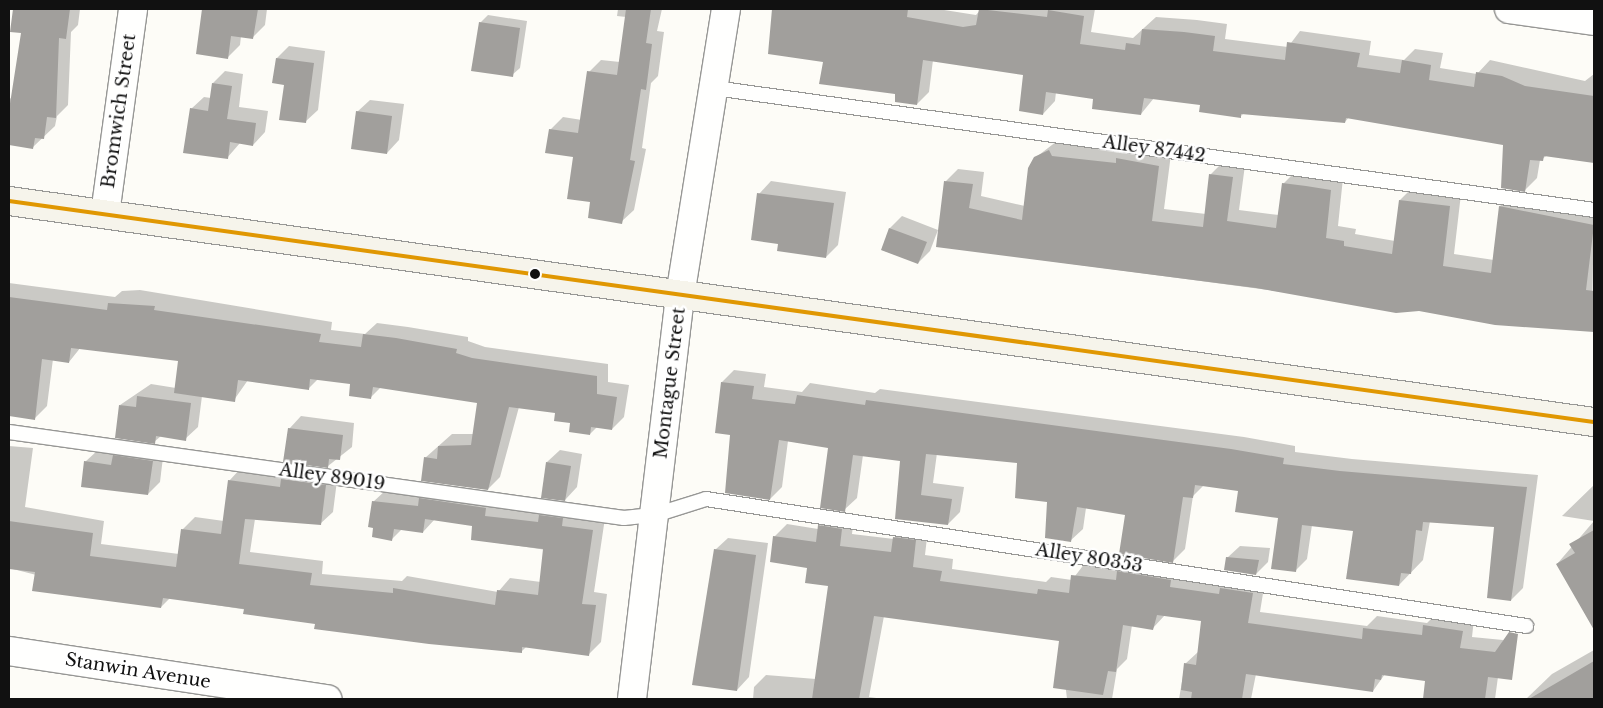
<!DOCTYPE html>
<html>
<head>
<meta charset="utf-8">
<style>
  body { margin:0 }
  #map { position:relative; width:1603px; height:708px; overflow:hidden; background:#fdfcf7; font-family:"Libre Baskerville",serif }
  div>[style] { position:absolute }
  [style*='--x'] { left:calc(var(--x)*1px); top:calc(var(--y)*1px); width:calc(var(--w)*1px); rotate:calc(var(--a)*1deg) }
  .shadow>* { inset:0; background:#0003 }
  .building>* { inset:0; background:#a19f9c }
  .roads { filter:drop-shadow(1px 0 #979795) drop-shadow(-1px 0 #979795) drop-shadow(0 1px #979795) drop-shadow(0 -1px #979795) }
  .service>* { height:14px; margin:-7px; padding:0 7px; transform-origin:7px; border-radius:7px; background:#fffffe }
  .minor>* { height:28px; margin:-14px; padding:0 14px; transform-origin:14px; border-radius:14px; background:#fffffe }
  .secondary>* { height:28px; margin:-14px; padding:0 14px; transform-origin:14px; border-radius:14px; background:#f6f4eb }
  .bus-1>* { height:4px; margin:-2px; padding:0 2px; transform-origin:2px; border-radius:2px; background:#e09702 }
  .dots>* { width:14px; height:14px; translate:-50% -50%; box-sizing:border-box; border:2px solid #fff; border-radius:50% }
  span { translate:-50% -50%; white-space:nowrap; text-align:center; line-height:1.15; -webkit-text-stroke:5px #fff; paint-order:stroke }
  .street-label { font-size:18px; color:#111 }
  .frame { position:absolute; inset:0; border:10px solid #111; pointer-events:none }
</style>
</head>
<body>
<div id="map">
  <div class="shadow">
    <div style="clip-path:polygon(9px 9px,80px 9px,78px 25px,71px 32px,68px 105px,57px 116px,55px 126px,33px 147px,9px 144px,9px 99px,14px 97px,23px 32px,14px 10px)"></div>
    <div style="clip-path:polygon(204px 9px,267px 9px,265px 25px,253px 37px,241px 36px,240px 45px,228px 57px,198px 53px)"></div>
    <div style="clip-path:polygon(618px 9px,662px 9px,657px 31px,664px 32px,658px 76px,651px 83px,642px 148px,646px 149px,634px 210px,621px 222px,592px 201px,574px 156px,550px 130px,563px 117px,582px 120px,589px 72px,601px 60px,620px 62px,626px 17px,617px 16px)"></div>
    <div style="clip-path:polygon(774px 9px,938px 9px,976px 15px,981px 9px,1095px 9px,1091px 32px,1133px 38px,1156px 17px,1197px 20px,1227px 24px,1225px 39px,1288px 47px,1300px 31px,1371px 41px,1369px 55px,1404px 60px,1415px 49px,1443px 53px,1440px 68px,1477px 74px,1490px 60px,1585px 81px,1594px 74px,1594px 161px,1548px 155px,1540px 160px,1537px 178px,1525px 190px,1505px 144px,1349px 117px,1345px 122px,1244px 113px,1240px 117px,1202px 104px,1154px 98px,1141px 114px,1095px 98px,1056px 92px,1055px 101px,1043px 114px,1024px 74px,933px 60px,929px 92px,917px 104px,825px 61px,769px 53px)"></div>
    <div style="clip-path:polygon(488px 15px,527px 21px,520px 68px,512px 75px,480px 23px)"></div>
    <div style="clip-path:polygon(289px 46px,325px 51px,318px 110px,305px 122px,277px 58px)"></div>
    <div style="clip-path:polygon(225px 71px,243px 74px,239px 107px,268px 111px,265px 132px,253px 145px,240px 143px,227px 158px,191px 109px,204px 97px,211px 98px,213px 83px)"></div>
    <div style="clip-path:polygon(370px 100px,404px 104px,399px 140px,387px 153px,357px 112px)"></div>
    <div style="clip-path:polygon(1061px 138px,1064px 144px,1171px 154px,1164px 209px,1206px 214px,1211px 174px,1223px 162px,1245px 165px,1239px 210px,1279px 215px,1283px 184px,1295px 172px,1343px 178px,1338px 226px,1356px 229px,1355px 234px,1395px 241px,1400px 200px,1412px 188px,1461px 194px,1454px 254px,1494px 260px,1500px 206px,1513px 194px,1594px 210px,1592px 317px,1419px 310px,937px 246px,946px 181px,958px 169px,984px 172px,981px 196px,1025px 206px,1035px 158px)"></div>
    <div style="clip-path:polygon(771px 181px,846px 192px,838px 245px,826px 257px,779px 243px,759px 194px)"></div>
    <div style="clip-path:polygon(902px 216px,938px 230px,930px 251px,918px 263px,882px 250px,890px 228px)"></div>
    <div style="clip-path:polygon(9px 283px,115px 297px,122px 291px,140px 290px,332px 322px,331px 330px,365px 334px,377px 323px,408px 327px,468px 337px,468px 341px,485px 347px,608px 364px,608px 382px,629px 385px,624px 417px,612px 429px,597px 427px,590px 434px,556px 412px,519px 407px,500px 477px,488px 489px,425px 458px,452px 434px,474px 434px,478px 402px,381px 387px,371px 397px,352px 383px,318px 379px,308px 389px,248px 380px,234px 400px,202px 396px,198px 427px,185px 439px,161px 436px,154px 442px,120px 405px,151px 384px,176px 388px,180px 360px,81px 347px,69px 362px,53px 359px,47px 406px,35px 418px,9px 415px)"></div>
    <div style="clip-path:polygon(734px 370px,766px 374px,764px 387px,802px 392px,810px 383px,875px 393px,880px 389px,1244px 437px,1295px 446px,1295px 452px,1352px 459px,1538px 475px,1523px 588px,1511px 600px,1495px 526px,1430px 521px,1423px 560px,1399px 585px,1354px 530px,1312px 525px,1307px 559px,1295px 571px,1279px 517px,1239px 490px,1204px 485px,1193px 496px,1185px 549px,1173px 561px,1126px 514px,1086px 508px,1083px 529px,1070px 541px,1049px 501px,1018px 461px,937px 453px,933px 483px,964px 487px,960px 512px,948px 524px,896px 518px,901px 460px,863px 455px,857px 498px,844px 510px,829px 447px,788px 441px,782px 487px,770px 499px,732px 433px,722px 382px)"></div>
    <div style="clip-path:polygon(301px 416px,354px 423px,352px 447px,328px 466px,289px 429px)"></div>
    <div style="clip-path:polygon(9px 446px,33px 448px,25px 507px,104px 521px,101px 544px,179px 554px,183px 529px,195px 517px,224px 521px,229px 481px,241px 468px,338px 473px,333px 512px,320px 524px,255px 519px,250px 552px,323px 561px,322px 574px,402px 581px,407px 576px,498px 592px,510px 578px,541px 582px,546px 550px,472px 539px,474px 525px,435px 519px,423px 532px,402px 529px,392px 539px,373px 502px,386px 490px,605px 518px,594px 592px,607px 594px,601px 642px,589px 654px,527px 646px,521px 652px,170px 598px,161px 607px,9px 568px)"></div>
    <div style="clip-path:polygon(164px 449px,160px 482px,148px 494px,85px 462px,98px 450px)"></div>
    <div style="clip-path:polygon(560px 450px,582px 454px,577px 487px,565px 500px,547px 462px)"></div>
    <div style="clip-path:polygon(1594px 485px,1594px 628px,1557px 564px,1594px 521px,1562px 516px)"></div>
    <div style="clip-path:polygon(831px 514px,854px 517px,852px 534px,894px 539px,906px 525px,928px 529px,925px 555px,953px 559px,952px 569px,1046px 582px,1051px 577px,1072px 580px,1085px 563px,1265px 581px,1260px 612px,1367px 626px,1377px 616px,1427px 623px,1437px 613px,1474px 619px,1472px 637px,1503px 640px,1495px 699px,1424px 699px,1427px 680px,1385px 674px,1373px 691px,1256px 674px,1251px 699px,1179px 699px,1185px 664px,1198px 652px,1203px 620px,1165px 615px,1153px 628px,1132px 625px,1127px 659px,1117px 669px,1112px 699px,1067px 699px,1060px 640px,884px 616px,869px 697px,884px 699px,753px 699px,754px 687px,766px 675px,816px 679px,829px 585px,774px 537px,787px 524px,818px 529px)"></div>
    <div style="clip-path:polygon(728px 538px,768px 543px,749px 677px,737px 690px,715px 550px)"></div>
    <div style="clip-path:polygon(1240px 546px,1270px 548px,1268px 562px,1256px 574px,1227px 558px)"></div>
    <div style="clip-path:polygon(1594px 650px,1594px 699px,1526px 699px,1552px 674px)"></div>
  </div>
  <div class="building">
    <div style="clip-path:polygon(13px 9px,70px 9px,66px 39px,59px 38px,56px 118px,47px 117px,44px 139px,35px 138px,33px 149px,9px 145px,9px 110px,21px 33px,10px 32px)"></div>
    <div style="clip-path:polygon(202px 9px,258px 9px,253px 39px,231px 36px,228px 59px,196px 54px)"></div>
    <div style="clip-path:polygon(626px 9px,651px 9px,646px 43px,652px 44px,646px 90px,641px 89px,630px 160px,635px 161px,622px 224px,588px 218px,590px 202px,567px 199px,573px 157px,545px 153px,549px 129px,578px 133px,587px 71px,617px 75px)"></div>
    <div style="clip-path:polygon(772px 9px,908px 9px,907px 17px,963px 27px,976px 25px,979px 9px,1047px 17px,1048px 10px,1084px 16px,1080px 44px,1125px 50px,1126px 43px,1140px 45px,1142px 29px,1184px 32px,1215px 36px,1213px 51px,1285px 60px,1287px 42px,1360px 53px,1357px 67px,1400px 73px,1402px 60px,1431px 65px,1429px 80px,1474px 87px,1476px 72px,1502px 76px,1525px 86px,1594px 96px,1594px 163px,1544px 156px,1543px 161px,1530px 160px,1525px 192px,1501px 188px,1503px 145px,1346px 118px,1345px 123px,1241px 114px,1241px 118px,1199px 112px,1200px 105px,1144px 98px,1141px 115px,1092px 109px,1093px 99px,1046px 92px,1043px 115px,1019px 111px,1023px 75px,923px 60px,917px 105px,895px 102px,895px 94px,819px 84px,823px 62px,768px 54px)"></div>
    <div style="clip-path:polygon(479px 22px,520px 28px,513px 77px,471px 71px)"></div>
    <div style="clip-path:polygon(276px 58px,314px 63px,306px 123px,279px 120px,284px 85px,272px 83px)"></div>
    <div style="clip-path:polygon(212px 83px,232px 86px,227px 119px,256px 123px,253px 146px,230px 142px,228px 159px,183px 153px,190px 108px,208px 111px)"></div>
    <div style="clip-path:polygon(356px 111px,392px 116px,387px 154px,351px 149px)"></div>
    <div style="clip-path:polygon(1049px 150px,1052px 156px,1116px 163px,1116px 158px,1159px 166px,1152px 221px,1203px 227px,1209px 174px,1233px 177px,1227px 221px,1276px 228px,1282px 183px,1306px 186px,1331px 190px,1326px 238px,1344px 241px,1344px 246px,1392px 254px,1399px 200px,1450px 206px,1443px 266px,1491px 273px,1499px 206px,1594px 225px,1586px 290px,1594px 291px,1594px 332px,1495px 325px,1419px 311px,1396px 313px,1256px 288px,936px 247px,944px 181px,973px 184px,969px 208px,1022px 220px,1028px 168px,1034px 157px)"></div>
    <div style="clip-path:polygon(757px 193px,834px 203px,826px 258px,777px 251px,778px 244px,751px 240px)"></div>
    <div style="clip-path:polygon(889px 228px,927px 242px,918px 264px,881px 250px)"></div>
    <div style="clip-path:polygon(9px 297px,107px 310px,108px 303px,155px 306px,154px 310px,321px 334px,319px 342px,361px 347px,363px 334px,396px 338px,457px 349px,456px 353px,472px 358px,597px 376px,597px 394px,617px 397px,612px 430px,591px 427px,590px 435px,569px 432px,570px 423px,554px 421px,555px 413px,509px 407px,488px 490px,421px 481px,424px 457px,437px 459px,438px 446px,471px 445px,477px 403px,373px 387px,371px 399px,349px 396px,350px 384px,310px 379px,309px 390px,238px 380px,235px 402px,174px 393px,178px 361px,71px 348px,69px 363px,42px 359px,35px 420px,9px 416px)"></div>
    <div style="clip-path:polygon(721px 382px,754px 386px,752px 399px,795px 404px,797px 395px,865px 405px,866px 400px,1231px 449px,1284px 458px,1283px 464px,1340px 471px,1527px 487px,1511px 601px,1487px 598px,1494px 527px,1423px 522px,1422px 531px,1416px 530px,1411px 574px,1401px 573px,1399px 586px,1346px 579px,1353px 531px,1302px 525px,1296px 572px,1271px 569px,1278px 518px,1235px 512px,1238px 491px,1195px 485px,1193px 498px,1183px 497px,1173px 563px,1119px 554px,1125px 515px,1077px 507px,1071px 542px,1045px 538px,1047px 502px,1015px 498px,1017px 463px,926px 454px,921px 495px,952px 499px,948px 525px,895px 519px,900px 461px,853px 455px,845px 512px,820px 508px,828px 448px,779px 440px,770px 500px,725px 493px,730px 435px,715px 433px)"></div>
    <div style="clip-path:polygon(137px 396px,191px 403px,186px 441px,156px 436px,155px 444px,115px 438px,119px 405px,136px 407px)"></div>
    <div style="clip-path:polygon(288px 428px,343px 435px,340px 460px,329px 459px,328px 468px,283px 462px)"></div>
    <div style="clip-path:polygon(113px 455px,153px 461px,148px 495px,81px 487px,84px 461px,111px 465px)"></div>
    <div style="clip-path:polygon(546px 462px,571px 466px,565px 501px,541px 498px)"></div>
    <div style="clip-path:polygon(281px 479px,326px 485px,321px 525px,245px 519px,239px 564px,312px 573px,310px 585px,393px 593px,393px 588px,495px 605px,497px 590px,538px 595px,543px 549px,471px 540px,472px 526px,425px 519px,423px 533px,394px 529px,392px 541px,372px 537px,373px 528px,368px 527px,372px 501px,418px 506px,419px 498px,486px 508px,485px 516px,538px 522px,539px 515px,563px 518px,562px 526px,593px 530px,582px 604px,596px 605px,589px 656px,522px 647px,522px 653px,429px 644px,314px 629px,315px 624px,243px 614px,244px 609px,163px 598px,161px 608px,32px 591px,35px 572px,9px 569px,9px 521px,93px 533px,90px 556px,176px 567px,181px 529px,221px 534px,228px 480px,280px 487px)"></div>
    <div style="clip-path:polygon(818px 525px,842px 529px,840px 546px,891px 552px,893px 537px,916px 540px,913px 567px,942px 571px,940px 581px,1037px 594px,1038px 589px,1069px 593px,1071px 575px,1116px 580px,1117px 571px,1171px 580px,1170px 587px,1219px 594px,1220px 588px,1253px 593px,1248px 623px,1362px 639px,1363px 628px,1422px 635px,1423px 625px,1463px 631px,1460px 648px,1495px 652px,1509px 632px,1518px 634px,1512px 680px,1488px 677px,1485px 699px,1423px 699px,1425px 681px,1382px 675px,1381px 680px,1375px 679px,1373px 692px,1246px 674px,1242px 699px,1191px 699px,1192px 692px,1181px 690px,1184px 663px,1196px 665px,1201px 621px,1157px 615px,1153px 630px,1123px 625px,1116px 672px,1108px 671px,1103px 695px,1053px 688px,1059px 641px,874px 616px,859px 699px,812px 699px,828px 586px,805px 583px,807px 568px,770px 562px,773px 536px,816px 542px)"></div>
    <div style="clip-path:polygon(1594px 530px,1594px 630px,1556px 564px,1575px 553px,1569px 544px)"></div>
    <div style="clip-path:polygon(714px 549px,756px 555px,737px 691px,692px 685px)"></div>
    <div style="clip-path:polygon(1226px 557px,1259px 560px,1256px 575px,1224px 570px)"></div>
    <div style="clip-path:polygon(1594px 661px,1594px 699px,1529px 699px)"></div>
  </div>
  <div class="roads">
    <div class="service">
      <div style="--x:714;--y:88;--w:888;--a:7.89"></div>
      <div style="--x:9;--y:432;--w:621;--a:7.96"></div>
      <div style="--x:624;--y:518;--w:31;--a:-6"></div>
      <div style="--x:655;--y:515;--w:53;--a:-17.4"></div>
      <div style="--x:706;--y:499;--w:830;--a:8.8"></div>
    </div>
    <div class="minor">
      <div style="--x:1509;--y:9;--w:86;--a:8"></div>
      <div style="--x:105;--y:214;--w:207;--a:-82.2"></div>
      <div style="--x:9;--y:651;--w:322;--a:8.6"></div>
      <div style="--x:632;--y:699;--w:406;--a:-83.2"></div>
      <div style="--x:680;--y:296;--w:291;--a:-80.9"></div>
    </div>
    <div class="secondary">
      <div style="--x:9;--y:201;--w:1600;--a:7.94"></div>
    </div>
  </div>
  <div class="bus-1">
    <div style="--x:9;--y:201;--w:1600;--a:7.94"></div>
  </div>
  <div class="dots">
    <div style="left:535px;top:274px;background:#111"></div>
  </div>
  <div class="street-label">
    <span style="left:119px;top:111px;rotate:-82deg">Bromwich Street</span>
    <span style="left:1154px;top:149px;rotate:8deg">Alley 87442</span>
    <span style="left:670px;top:383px;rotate:-83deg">Montague Street</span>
    <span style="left:332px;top:477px;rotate:8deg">Alley 89019</span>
    <span style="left:1089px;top:558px;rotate:9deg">Alley 80353</span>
    <span style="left:138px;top:671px;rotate:9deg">Stanwin Avenue</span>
  </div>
  <div class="frame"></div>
</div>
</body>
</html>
